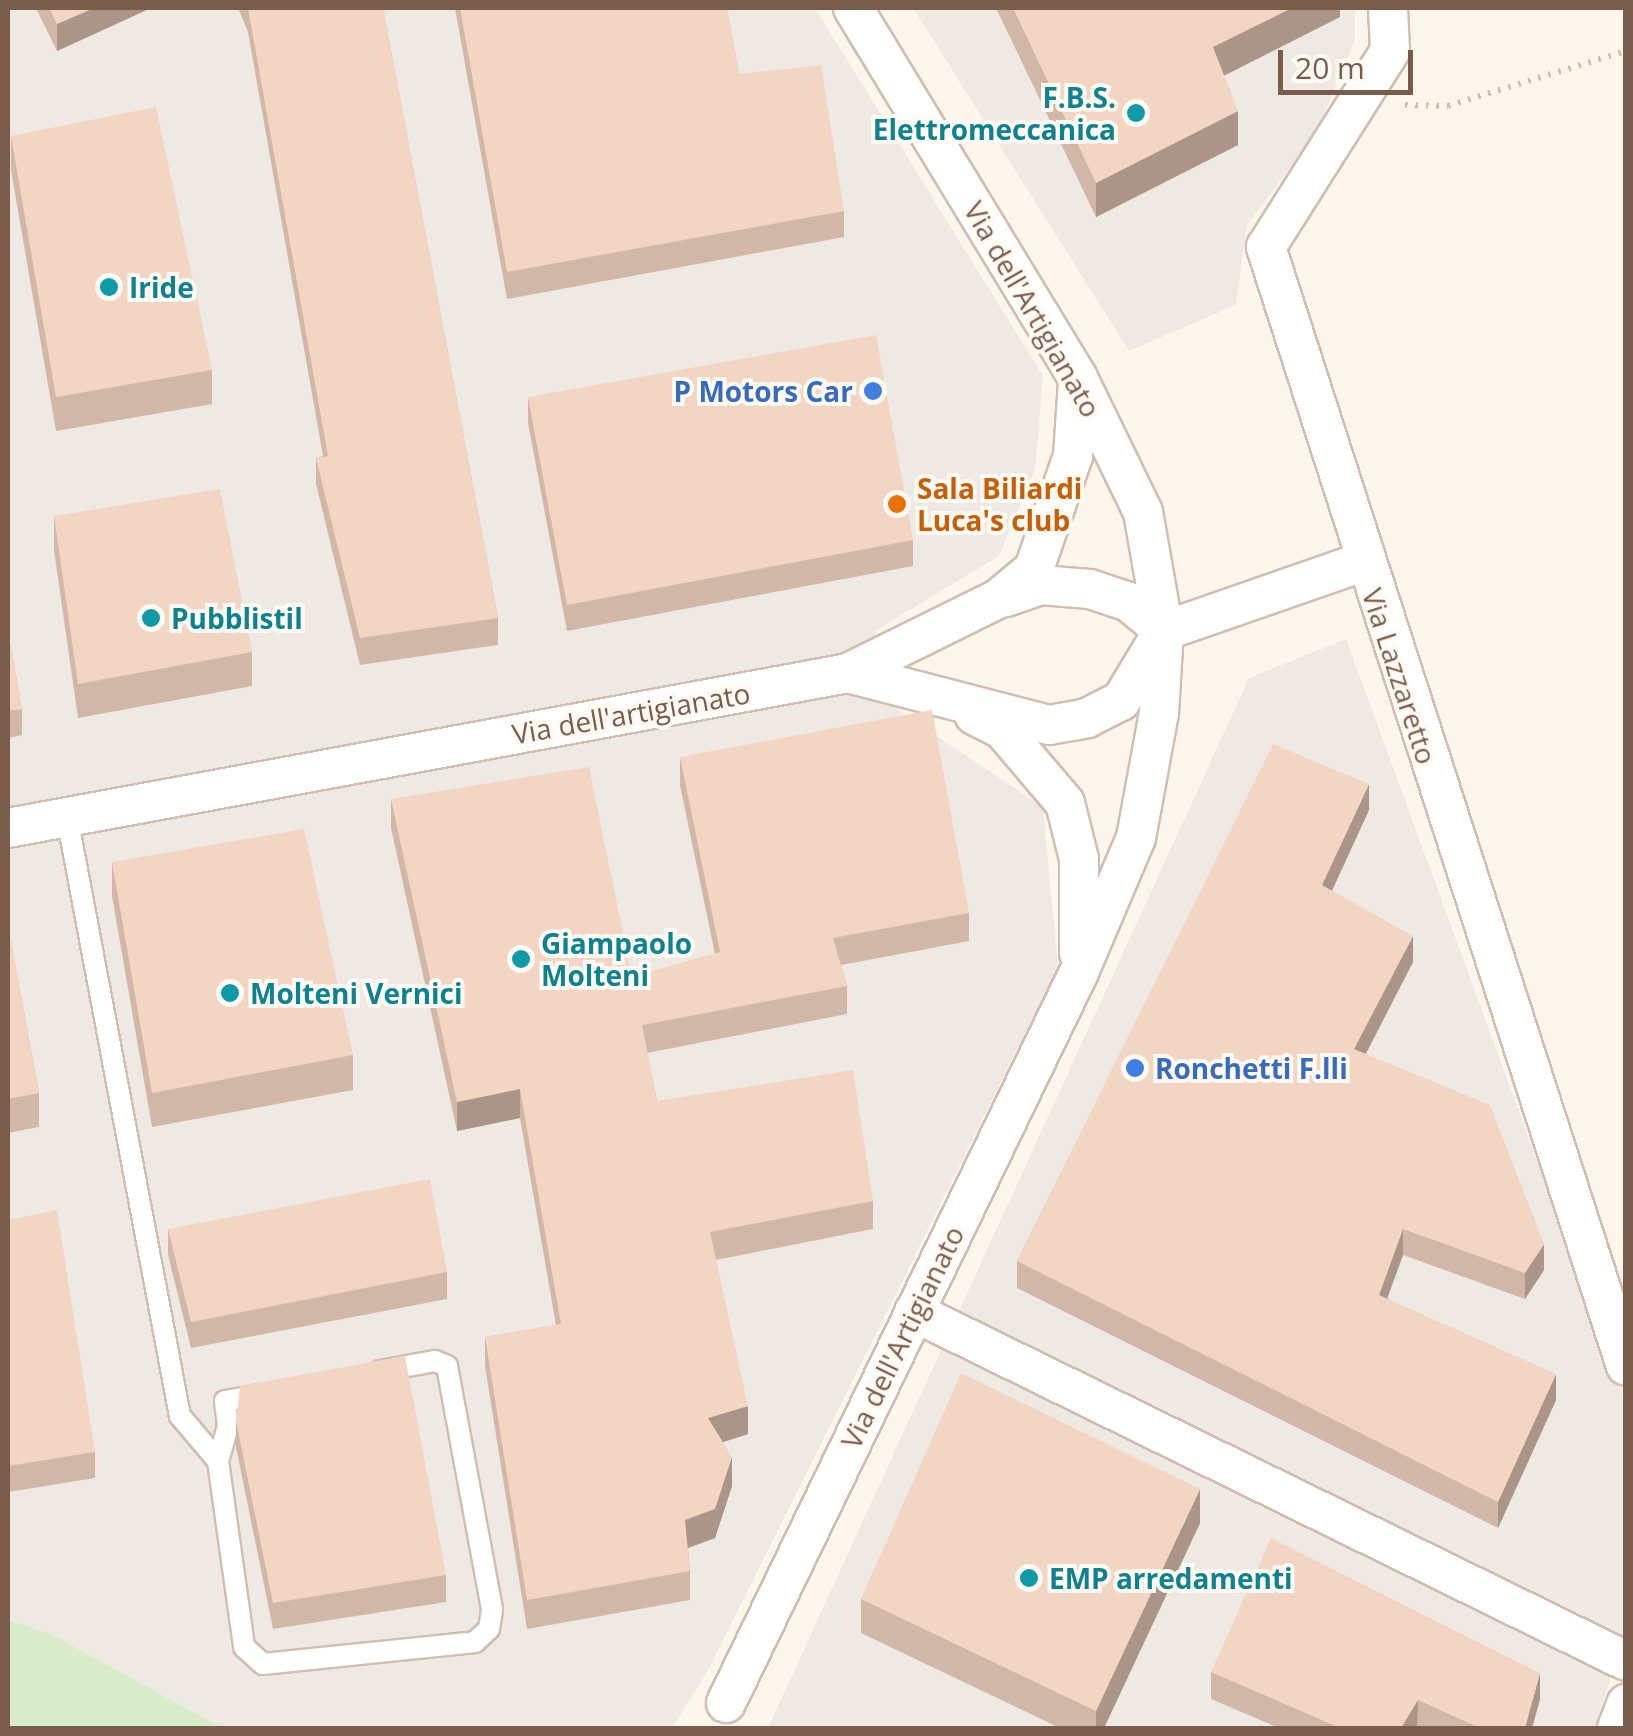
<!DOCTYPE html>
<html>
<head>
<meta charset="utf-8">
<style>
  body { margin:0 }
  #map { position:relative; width:1633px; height:1736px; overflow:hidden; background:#fdf6ec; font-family:"Open Sans",sans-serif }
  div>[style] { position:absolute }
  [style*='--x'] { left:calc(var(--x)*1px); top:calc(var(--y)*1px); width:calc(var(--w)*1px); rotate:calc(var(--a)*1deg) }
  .industrial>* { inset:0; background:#efe9e4 }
  .green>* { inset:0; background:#d8ecc9 }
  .path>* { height:6px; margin-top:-3px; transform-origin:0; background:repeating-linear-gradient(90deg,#d9b8a5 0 2.5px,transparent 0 10.5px) }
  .roads { filter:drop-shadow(2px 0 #d1beb0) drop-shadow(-2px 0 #d1beb0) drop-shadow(0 2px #d1beb0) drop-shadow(0 -2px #d1beb0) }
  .service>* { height:20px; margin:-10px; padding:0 10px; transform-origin:10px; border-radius:10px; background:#fff }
  .minor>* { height:38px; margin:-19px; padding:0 19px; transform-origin:19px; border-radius:19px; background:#fff }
  .wall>* { inset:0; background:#d1b7a8 }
  .shaded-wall>* { inset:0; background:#aa9588 }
  .building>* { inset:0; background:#f3d5c3 }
  .dots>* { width:28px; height:28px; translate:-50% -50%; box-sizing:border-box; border:5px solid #fffaf3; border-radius:50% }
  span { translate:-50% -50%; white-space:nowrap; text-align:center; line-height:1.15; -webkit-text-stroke:8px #fffaf3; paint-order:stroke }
  .culture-label { font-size:28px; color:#0d838f; font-weight:700 }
  .right { translate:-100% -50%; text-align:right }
  .left { translate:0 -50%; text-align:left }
  .street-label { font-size:28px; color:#7a5c4d }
  .shop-label { font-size:28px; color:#366cbe; font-weight:700 }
  .food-label { font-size:28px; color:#c56008; font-weight:700 }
  .frame { position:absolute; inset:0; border:10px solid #7a5c4d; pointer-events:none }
  .scale { position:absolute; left:1278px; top:50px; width:135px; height:45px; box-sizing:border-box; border:5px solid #7a5c4d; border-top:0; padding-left:12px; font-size:30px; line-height:35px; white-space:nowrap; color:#7a5c4d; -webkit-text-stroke:8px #fffaf3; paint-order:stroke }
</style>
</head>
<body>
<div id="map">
  <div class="industrial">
    <div style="clip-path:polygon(8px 8px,815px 8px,1043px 376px,1035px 469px,999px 556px,875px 631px,898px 710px,1043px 807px,1058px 968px,709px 1669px,672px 1728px,223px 1728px,49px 1633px,8px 1620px)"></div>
    <div style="clip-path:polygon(913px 8px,1355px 8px,1355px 40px,1315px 135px,1247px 225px,1236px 305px,1129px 351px)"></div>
    <div style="clip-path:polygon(1346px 639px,1625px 1401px,1625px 1637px,1594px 1728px,768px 1728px,1249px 678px)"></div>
  </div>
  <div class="green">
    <div style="clip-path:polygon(8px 1620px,49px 1633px,223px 1728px,8px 1728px)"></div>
  </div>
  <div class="path">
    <div style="--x:1405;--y:105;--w:43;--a:1.3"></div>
    <div style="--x:1448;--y:106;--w:186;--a:-17.2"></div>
  </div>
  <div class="roads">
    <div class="service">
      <div style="--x:67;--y:817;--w:610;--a:79.32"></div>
      <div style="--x:180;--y:1416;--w:59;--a:49.8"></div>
      <div style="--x:218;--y:1461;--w:188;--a:82"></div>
      <div style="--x:244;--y:1647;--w:25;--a:42"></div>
      <div style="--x:263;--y:1664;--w:213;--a:-5.9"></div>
      <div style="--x:475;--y:1642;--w:19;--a:-43"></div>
      <div style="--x:489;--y:1629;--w:20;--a:-81"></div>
      <div style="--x:492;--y:1609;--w:247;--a:-100.5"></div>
      <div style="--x:447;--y:1366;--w:13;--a:-157"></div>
      <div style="--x:435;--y:1361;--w:56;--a:169.7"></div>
      <div style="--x:218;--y:1461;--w:36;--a:-74"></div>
      <div style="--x:228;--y:1426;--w:25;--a:-97"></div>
      <div style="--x:225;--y:1401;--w:39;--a:-10"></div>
    </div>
    <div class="minor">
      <div style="--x:1388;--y:8;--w:43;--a:87.3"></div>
      <div style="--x:1390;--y:51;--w:232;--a:122.3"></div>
      <div style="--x:1266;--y:247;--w:1175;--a:72.17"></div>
      <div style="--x:1006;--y:597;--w:36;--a:-19"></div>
      <div style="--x:1040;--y:585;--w:50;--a:4.6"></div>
      <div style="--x:1090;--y:589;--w:41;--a:18.4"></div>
      <div style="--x:1129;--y:602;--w:45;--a:39.6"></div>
      <div style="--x:1164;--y:631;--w:210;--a:-19.2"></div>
      <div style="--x:848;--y:673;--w:208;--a:14.5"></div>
      <div style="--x:1049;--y:725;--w:39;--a:-10"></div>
      <div style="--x:1087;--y:718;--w:38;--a:-27"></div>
      <div style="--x:1121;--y:701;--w:79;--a:-58.9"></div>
      <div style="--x:974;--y:715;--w:31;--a:27"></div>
      <div style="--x:1002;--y:729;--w:97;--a:49.6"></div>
      <div style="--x:1065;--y:803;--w:58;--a:76"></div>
      <div style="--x:1079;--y:859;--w:94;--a:90"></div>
      <div style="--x:8;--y:828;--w:854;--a:-10.45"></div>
      <div style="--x:848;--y:673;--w:167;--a:-26.3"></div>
      <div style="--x:998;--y:599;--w:47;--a:-39.8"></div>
      <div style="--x:1034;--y:569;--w:120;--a:-71"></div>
      <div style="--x:1073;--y:456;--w:76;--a:-86.2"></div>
      <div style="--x:914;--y:1312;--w:793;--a:26.11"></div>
      <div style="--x:726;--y:1703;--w:812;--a:-64.22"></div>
      <div style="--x:1079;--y:972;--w:146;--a:-67"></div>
      <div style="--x:1136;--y:838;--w:127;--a:-79.6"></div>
      <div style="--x:1159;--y:713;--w:82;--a:-86.5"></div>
      <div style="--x:1164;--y:631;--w:121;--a:-100"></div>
      <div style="--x:1143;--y:512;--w:149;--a:-115.9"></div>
      <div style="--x:1078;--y:378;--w:433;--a:-121.3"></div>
      <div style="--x:1617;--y:1728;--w:26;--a:-69"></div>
    </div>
  </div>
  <div class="wall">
    <div style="clip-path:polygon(36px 8px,151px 8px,57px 51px)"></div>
    <div style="clip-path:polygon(238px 8px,383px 8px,498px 618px,498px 645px,360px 665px,316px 484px,316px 458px,323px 456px,248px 32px)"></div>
    <div style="clip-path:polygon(455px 8px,727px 8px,739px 74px,844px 211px,844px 237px,507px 299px)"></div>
    <div style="clip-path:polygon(996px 8px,1340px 8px,1340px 17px,1224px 76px,1238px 145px,1096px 217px)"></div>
    <div style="clip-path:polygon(11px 136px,212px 370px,212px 404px,56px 431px,11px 170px)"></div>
    <div style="clip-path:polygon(528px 397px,913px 540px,913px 566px,567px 631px,528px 423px)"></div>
    <div style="clip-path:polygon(54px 516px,252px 652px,252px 686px,78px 718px,54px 550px)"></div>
    <div style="clip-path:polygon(8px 631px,22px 709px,22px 735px,8px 738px)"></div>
    <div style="clip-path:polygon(680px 757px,969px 913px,969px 941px,841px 965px,847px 986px,847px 1014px,647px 1053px,657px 1101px,873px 1201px,873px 1229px,716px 1260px,748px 1434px,723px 1442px,732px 1486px,715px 1538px,688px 1548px,690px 1571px,690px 1600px,527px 1629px,485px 1366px,485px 1337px,556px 1325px,520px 1118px,457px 1131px,391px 828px,391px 799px,632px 977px,715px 954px,680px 785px)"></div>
    <div style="clip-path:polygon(1369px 810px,1332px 891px,1413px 962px,1366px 1054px,1544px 1270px,1525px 1299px,1403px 1255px,1387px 1298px,1556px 1400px,1498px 1528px,1017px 1288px,1017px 1261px)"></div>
    <div style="clip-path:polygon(112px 862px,353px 1055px,353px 1090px,152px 1127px,112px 896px)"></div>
    <div style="clip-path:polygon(8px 925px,39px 1093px,39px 1127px,8px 1133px)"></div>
    <div style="clip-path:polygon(8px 1220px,95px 1452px,95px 1478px,8px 1492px)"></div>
    <div style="clip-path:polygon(168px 1229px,447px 1272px,447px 1299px,191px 1348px,168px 1255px)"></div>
    <div style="clip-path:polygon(236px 1421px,446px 1575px,446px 1602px,273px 1629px,236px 1447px)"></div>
    <div style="clip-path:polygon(1200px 1523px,1104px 1728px,1060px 1728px,861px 1633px,861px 1599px)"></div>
    <div style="clip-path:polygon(1211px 1672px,1540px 1699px,1532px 1728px,1422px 1728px,1418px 1727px,1417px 1728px,1279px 1728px,1211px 1699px)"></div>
  </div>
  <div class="shaded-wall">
    <div style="clip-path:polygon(94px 8px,151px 8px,57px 51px,57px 24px)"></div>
    <div style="clip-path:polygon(1292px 8px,1340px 8px,1340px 17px,1213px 81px,1213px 47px)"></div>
    <div style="clip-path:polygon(1238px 111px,1238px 145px,1096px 217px,1096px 183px)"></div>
    <div style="clip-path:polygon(1369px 784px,1369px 810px,1322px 912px,1322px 885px)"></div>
    <div style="clip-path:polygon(1413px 936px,1413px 962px,1354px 1076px,1354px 1049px)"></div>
    <div style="clip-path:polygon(520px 1089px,520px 1118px,457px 1131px,457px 1102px)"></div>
    <div style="clip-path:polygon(1403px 1229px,1403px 1255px,1379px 1321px,1379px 1295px)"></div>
    <div style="clip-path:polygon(1544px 1244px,1544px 1270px,1525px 1299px,1525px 1273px)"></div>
    <div style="clip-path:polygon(1556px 1374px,1556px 1400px,1498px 1528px,1498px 1502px)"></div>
    <div style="clip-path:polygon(748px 1406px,748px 1434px,708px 1447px,708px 1418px)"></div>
    <div style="clip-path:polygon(732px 1457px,732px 1486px,715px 1538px,685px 1549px,685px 1520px)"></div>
    <div style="clip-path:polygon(1200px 1489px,1200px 1523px,1104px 1728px,1096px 1728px,1096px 1711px)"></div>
    <div style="clip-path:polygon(1540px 1673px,1540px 1699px,1532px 1728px,1525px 1728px)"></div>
    <div style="clip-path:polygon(1418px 1700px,1417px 1728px,1401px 1728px)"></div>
  </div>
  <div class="building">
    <div style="clip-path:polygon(49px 8px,94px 8px,57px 24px)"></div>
    <div style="clip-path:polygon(248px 8px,383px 8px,498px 618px,360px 638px,316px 458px,328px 456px)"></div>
    <div style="clip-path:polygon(460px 8px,727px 8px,739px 74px,821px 65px,844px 211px,507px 272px)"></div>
    <div style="clip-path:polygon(1013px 8px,1292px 8px,1213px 47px,1238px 111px,1096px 183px)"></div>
    <div style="clip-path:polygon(156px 107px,212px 370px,56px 397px,11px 136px)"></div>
    <div style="clip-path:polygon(876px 335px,913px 540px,567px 605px,528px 397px)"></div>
    <div style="clip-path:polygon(220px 489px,252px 652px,78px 684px,54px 516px)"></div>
    <div style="clip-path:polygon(8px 631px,22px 709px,8px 711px)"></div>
    <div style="clip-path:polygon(932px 710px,969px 913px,833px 938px,847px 986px,642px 1025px,657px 1101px,853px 1070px,873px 1201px,710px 1232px,748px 1406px,708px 1418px,732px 1457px,715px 1509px,685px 1520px,690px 1571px,527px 1600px,485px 1337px,561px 1324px,520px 1089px,457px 1102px,391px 799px,589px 767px,632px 977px,720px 952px,680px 757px)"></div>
    <div style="clip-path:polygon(1273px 744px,1369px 784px,1322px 885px,1413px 936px,1354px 1049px,1490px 1105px,1544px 1244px,1525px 1273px,1403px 1229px,1379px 1295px,1556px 1374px,1498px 1502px,1017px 1261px)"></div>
    <div style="clip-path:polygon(304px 829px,353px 1055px,152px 1093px,112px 862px)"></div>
    <div style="clip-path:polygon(8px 925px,39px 1093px,8px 1099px)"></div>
    <div style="clip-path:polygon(430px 1179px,447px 1272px,191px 1322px,168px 1229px)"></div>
    <div style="clip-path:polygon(57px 1210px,95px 1452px,8px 1466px,8px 1220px)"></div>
    <div style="clip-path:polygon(405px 1356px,446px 1575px,273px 1603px,236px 1421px,240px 1386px)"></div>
    <div style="clip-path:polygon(961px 1373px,1200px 1489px,1096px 1711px,861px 1599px)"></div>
    <div style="clip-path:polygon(1271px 1538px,1540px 1673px,1525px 1728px,1480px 1728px,1418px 1700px,1401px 1728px,1340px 1728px,1211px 1672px)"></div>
  </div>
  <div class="dots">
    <div style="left:1136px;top:113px;background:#0f9aa8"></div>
    <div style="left:109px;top:287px;background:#0f9aa8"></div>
    <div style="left:873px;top:391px;background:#3f7fe0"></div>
    <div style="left:897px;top:504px;background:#e8710a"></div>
    <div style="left:151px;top:618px;background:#0f9aa8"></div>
    <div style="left:521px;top:959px;background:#0f9aa8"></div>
    <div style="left:230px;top:993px;background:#0f9aa8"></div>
    <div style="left:1135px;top:1068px;background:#3f7fe0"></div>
    <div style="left:1029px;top:1578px;background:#0f9aa8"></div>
  </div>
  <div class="culture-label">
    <span class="right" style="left:1116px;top:113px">F.B.S.<br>Elettromeccanica</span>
    <span class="left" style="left:129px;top:287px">Iride</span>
    <span class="left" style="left:171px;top:618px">Pubblistil</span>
    <span class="left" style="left:541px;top:959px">Giampaolo<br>Molteni</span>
    <span class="left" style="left:250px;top:993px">Molteni Vernici</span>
    <span class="left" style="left:1049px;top:1578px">EMP arredamenti</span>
  </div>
  <div class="street-label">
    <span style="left:1033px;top:309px;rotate:60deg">Via dell'Artigianato</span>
    <span style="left:1400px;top:676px;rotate:72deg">Via Lazzaretto</span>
    <span style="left:631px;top:713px;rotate:-10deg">Via dell'artigianato</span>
    <span style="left:902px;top:1337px;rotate:-64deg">Via dell'Artigianato</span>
  </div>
  <div class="shop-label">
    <span class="right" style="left:853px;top:391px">P Motors Car</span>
    <span class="left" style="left:1155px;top:1068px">Ronchetti F.lli</span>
  </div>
  <div class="food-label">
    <span class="left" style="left:917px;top:504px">Sala Biliardi<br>Luca's club</span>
  </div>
  <div class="frame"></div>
  <div class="scale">20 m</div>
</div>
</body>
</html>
